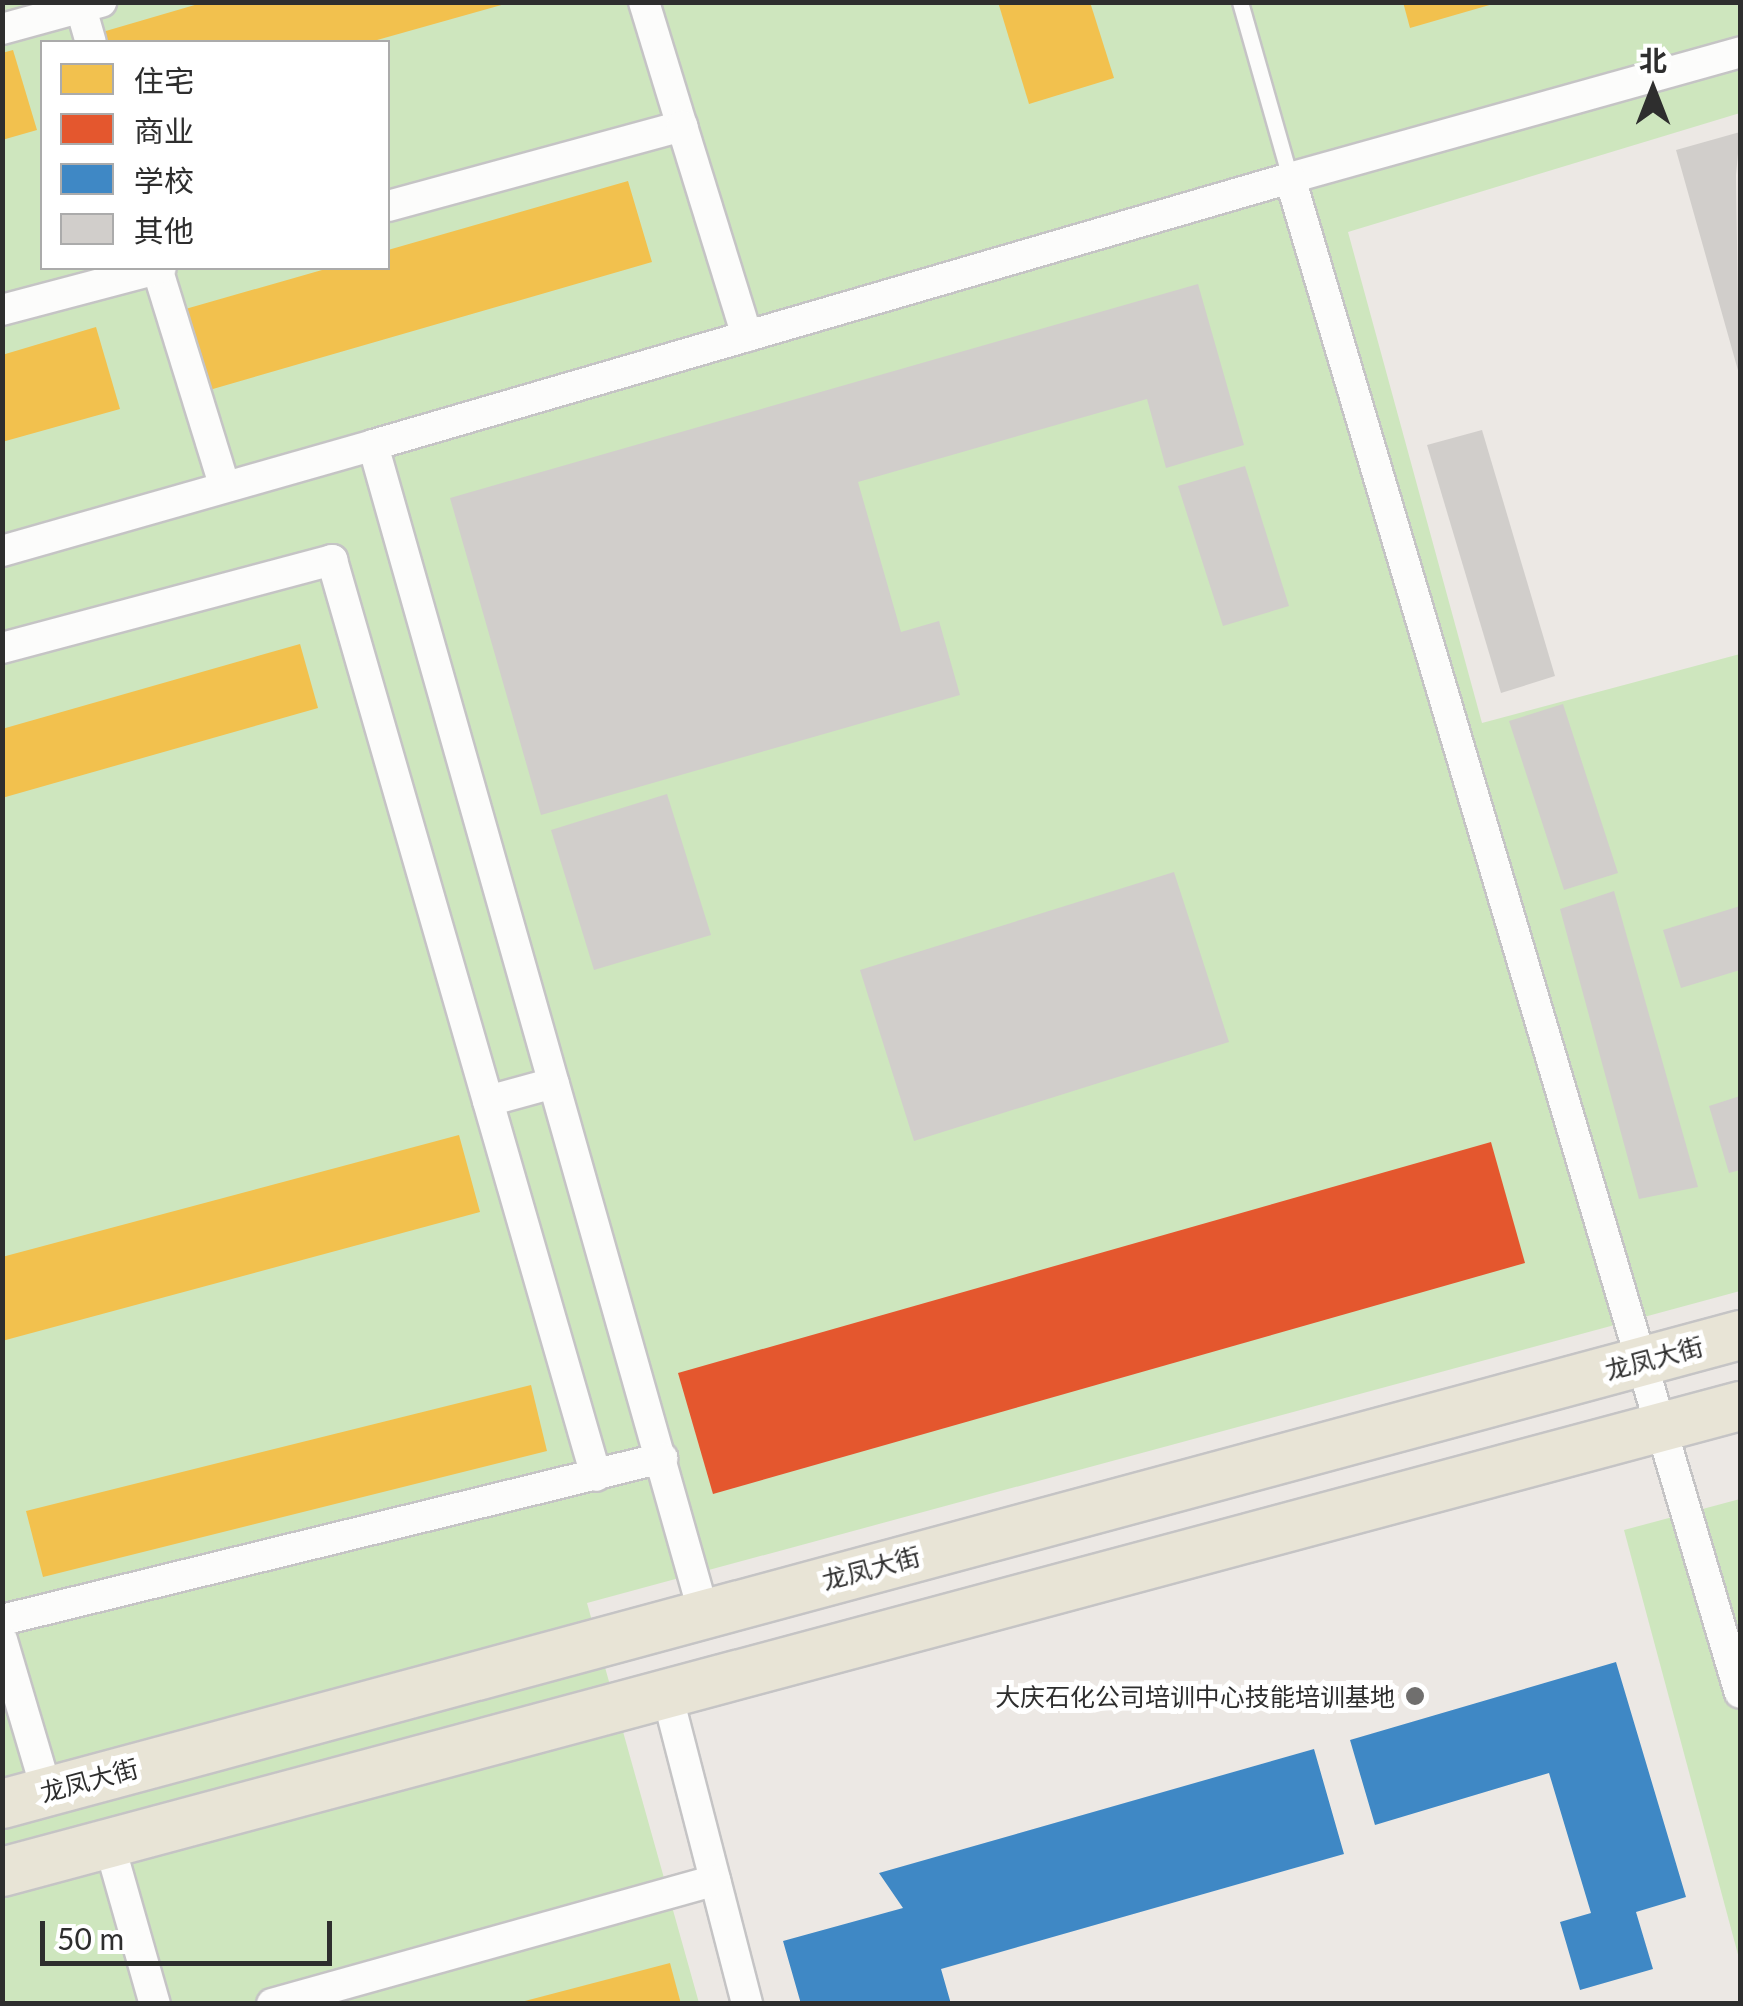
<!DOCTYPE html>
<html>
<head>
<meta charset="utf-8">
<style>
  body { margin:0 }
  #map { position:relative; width:1743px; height:2006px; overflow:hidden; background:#ece8e4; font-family:Lato,"Noto Sans SC",sans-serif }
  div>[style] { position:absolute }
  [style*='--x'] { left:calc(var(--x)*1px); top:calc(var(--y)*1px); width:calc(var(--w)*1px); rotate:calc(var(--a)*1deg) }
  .green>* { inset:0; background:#cee6be }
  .homes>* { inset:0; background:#f2c14e }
  .shops>* { inset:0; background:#e4572e }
  .schools>* { inset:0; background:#3f88c5 }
  .building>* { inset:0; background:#d1cecb }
  .roads { filter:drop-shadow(2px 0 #c5c4c5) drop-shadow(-2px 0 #c5c4c5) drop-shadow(0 2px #c5c4c5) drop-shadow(0 -2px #c5c4c5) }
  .lane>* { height:15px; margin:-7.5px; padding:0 7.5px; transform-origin:7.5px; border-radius:7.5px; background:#fcfcfb }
  .street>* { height:30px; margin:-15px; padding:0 15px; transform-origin:15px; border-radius:15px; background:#fcfcfb }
  .primary>* { height:48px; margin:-24px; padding:0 24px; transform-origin:24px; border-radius:24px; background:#e8e4d6 }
  .dots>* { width:28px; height:28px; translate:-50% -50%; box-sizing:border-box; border:5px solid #fff; border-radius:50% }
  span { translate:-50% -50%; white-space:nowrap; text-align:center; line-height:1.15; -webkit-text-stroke:10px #fff; paint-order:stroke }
  .street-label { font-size:25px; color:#2e2e2e }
  .poi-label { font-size:25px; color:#2e2e2e }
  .right { translate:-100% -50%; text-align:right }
  .frame { position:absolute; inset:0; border:5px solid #2e2e2e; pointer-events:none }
  .legend { position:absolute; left:40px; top:40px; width:350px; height:230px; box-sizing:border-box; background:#fff; border:2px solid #ababab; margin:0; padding:12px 18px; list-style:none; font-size:30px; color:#2e2e2e }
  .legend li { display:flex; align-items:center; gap:20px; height:50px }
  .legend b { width:50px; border:2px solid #ababab }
  .north { position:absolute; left:1603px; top:40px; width:100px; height:100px; -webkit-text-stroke:8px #fff; paint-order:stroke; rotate:0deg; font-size:28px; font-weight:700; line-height:40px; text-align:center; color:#2e2e2e }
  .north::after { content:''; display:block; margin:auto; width:35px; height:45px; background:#2e2e2e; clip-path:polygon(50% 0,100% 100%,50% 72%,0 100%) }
  .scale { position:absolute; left:40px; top:1921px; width:292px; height:45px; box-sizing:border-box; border:5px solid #2e2e2e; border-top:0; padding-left:12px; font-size:30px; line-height:35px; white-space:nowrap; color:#2e2e2e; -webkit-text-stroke:8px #fff; paint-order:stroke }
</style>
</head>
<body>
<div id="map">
  <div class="green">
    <div style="clip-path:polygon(evenodd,3px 3px,1740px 3px,1740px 113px,1348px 232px,1482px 723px,1740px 654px,1740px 1291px,587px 1603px,699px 2003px,3px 2003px,3px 3px,42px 42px,388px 42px,388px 268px,42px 268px,42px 42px)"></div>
    <div style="clip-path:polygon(1740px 1499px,1740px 1962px,1624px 1530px)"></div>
  </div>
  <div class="homes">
    <div style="clip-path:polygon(205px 2px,504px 2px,505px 4px,370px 42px,102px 42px,99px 33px)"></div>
    <div style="clip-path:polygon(998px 2px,1090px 2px,1114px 78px,1029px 104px)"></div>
    <div style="clip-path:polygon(1403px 2px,1493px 2px,1493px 4px,1410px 28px)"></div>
    <div style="clip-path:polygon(13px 50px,37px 130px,2px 140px,2px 53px)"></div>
    <div style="clip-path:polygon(628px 181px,652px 262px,206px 391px,182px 310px,329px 268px,388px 268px,388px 250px)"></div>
    <div style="clip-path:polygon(96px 327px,120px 409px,2px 442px,2px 355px)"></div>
    <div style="clip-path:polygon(300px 644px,318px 708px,2px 798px,2px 729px)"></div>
    <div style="clip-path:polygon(459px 1135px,480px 1212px,2px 1341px,2px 1257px)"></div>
    <div style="clip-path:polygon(531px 1385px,547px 1451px,43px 1577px,26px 1511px)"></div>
    <div style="clip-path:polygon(670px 1963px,681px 2004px,521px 2004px,521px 2002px)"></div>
  </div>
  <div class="shops">
    <div style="clip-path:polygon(1491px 1142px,1525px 1263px,713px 1494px,678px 1373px)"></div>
  </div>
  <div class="schools">
    <div style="clip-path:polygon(1616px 1662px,1686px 1897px,1636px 1912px,1653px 1969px,1580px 1990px,1560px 1922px,1591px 1913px,1549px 1773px,1375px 1825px,1350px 1740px)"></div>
    <div style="clip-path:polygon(1314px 1749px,1344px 1854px,941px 1969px,951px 2004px,801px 2004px,783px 1941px,903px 1908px,879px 1873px)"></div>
  </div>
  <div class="building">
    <div style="clip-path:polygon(1740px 132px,1736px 175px,1739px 374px,1676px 150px)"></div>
    <div style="clip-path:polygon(1198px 284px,1244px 445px,1166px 468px,1147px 399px,858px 482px,901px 632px,939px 621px,960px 695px,541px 815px,450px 498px)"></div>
    <div style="clip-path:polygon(1482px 430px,1555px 676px,1501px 693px,1427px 445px)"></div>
    <div style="clip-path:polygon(1245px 466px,1289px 606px,1223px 626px,1178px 486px)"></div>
    <div style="clip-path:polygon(1563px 704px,1618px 873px,1564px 890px,1509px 721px)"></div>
    <div style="clip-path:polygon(667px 794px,711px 935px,594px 970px,551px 830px)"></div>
    <div style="clip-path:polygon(1174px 872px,1229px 1042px,914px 1141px,860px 970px)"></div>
    <div style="clip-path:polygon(1614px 891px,1698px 1187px,1639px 1199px,1560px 909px)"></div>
    <div style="clip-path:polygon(1740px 906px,1740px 970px,1681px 988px,1663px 930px)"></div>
    <div style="clip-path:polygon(1740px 1096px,1740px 1170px,1729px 1173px,1709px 1106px)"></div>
  </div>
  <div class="roads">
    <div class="lane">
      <div style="--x:1240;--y:2;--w:183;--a:74.1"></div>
    </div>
    <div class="street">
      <div style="--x:644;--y:2;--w:130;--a:73"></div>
      <div style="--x:81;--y:8;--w:35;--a:74"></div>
      <div style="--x:2;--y:29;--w:103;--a:-15.3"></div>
      <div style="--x:1290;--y:178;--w:467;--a:-15.6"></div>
      <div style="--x:388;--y:206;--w:305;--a:-15.2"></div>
      <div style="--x:682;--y:126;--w:220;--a:72.8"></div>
      <div style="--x:157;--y:268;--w:229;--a:72.8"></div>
      <div style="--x:2;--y:310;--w:164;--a:-14.8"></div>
      <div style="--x:373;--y:445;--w:955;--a:-16.23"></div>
      <div style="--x:1290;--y:178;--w:1580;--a:73.46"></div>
      <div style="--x:2;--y:551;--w:386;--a:-15.9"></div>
      <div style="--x:373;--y:445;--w:1215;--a:74.19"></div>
      <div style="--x:2;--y:648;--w:342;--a:-14.9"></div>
      <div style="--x:332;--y:560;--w:953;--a:73.92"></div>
      <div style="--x:488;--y:1101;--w:68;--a:-15.3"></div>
      <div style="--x:2;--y:1620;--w:680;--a:-13.79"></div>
      <div style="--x:2;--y:1640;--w:159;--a:73.5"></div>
      <div style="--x:667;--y:1694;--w:320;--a:75.5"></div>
      <div style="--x:109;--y:1843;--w:167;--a:74.1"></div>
      <div style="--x:272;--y:2004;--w:460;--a:-15.6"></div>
    </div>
    <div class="primary">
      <div style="--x:2;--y:1804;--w:1800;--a:-15.1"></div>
      <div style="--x:2;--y:1872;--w:1799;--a:-15.01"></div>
    </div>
  </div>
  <div class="dots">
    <div style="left:1415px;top:1696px;background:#706f6e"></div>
  </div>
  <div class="street-label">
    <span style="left:1654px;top:1358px;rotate:-15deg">龙凤大街</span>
    <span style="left:871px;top:1568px;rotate:-15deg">龙凤大街</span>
    <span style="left:89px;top:1780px;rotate:-15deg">龙凤大街</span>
  </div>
  <div class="poi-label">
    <span class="right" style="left:1395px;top:1696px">大庆石化公司培训中心技能培训基地</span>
  </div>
  <div class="frame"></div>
  <ul class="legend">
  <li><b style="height:28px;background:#f2c14e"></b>住宅</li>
  <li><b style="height:28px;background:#e4572e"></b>商业</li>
  <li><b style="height:28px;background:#3f88c5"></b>学校</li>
  <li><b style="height:28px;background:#d1cecb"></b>其他</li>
  </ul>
  <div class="north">北</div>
  <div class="scale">50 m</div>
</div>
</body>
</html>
